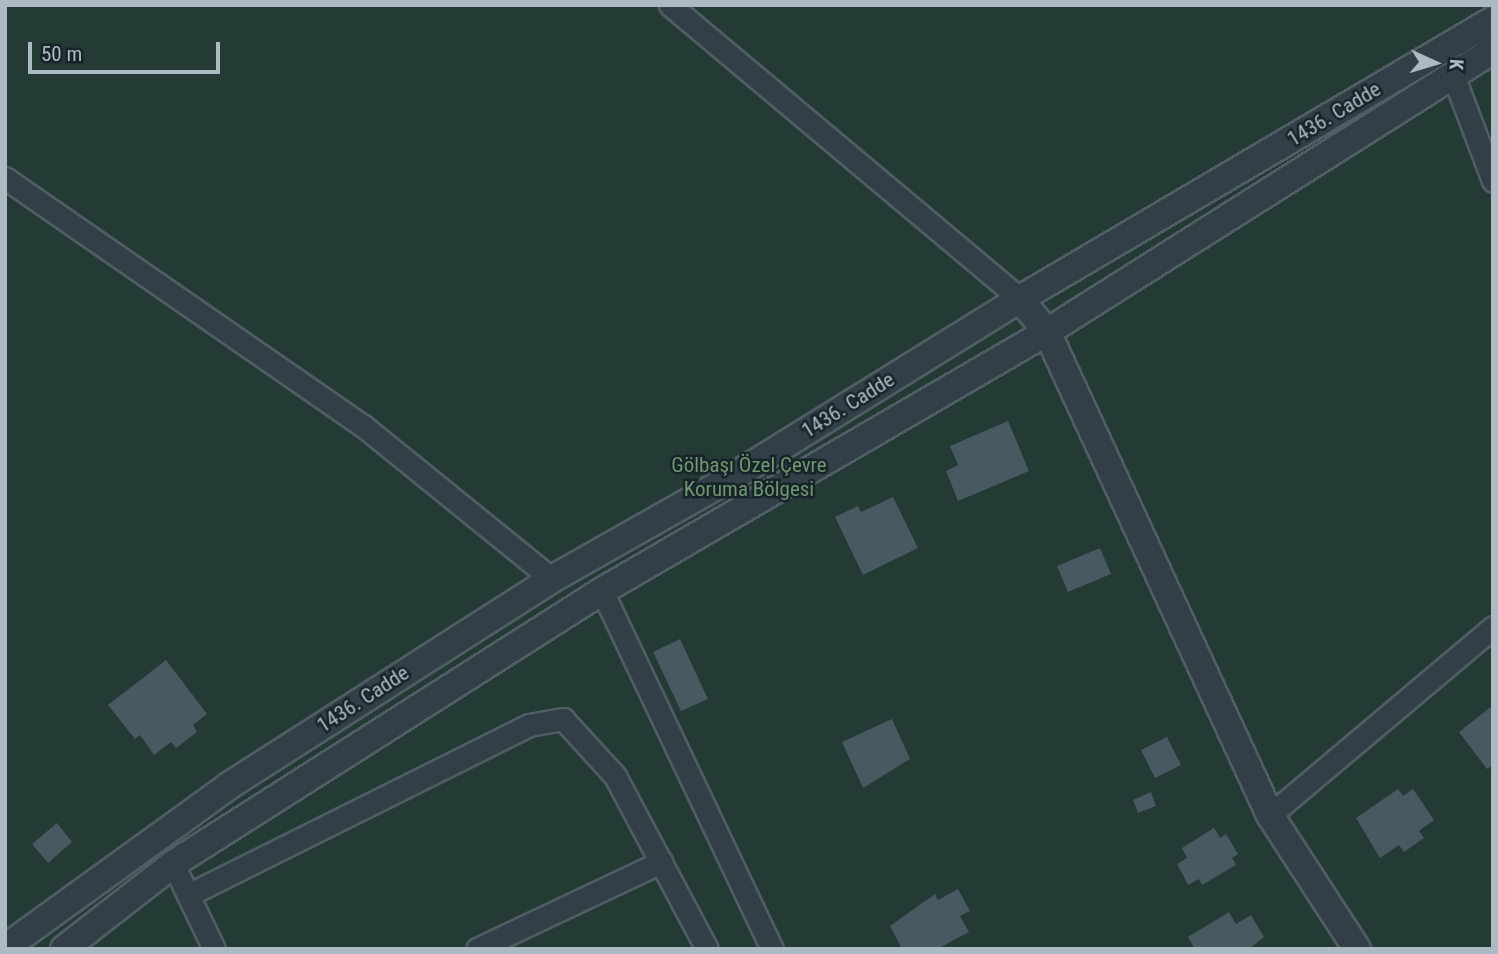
<!DOCTYPE html>
<html>
<head>
<meta charset="utf-8">
<style>
  body { margin:0 }
  #map { position:relative; width:1498px; height:954px; overflow:hidden; background:#1f2e35; font-family:"Roboto Condensed",sans-serif }
  div>[style] { position:absolute }
  [style*='--x'] { left:calc(var(--x)*1px); top:calc(var(--y)*1px); width:calc(var(--w)*1px); rotate:calc(var(--a)*1deg) }
  .green>* { inset:0; background:#243a35 }
  .building>* { inset:0; background:#475961 }
  .roads { filter:drop-shadow(2px 0 #505d64) drop-shadow(-2px 0 #505d64) drop-shadow(0 2px #505d64) drop-shadow(0 -2px #505d64) }
  .minor>* { height:21px; margin:-10.5px; padding:0 10.5px; transform-origin:10.5px; border-radius:10.5px; background:#323f46 }
  .tertiary>* { height:26px; margin:-13px; padding:0 13px; transform-origin:13px; border-radius:13px; background:#323f46 }
  span { translate:-50% -50%; white-space:nowrap; text-align:center; line-height:1.15; -webkit-text-stroke:5px #18242a; paint-order:stroke }
  .street-label { font-size:21px; color:#acbbc3 }
  .park-label { font-size:21px; color:#6e976d }
  .frame { position:absolute; inset:0; border:7px solid #acbbc3; pointer-events:none }
  .north { position:absolute; left:1400px; top:28px; width:70px; height:70px; -webkit-text-stroke:5px #18242a; paint-order:stroke; rotate:94deg; font-size:19px; font-weight:700; line-height:28px; text-align:center; color:#acbbc3 }
  .north::after { content:''; display:block; margin:auto; width:24px; height:32px; background:#acbbc3; clip-path:polygon(50% 0,100% 100%,50% 72%,0 100%) }
  .scale { position:absolute; left:28px; top:42px; width:192px; height:32px; box-sizing:border-box; border:4px solid #acbbc3; border-top:0; padding-left:9px; font-size:21px; line-height:24px; white-space:nowrap; color:#acbbc3; -webkit-text-stroke:5px #18242a; paint-order:stroke }
</style>
</head>
<body>
<div id="map">
  <div class="green">
    <div style="clip-path:polygon(5px 5px,1493px 5px,1493px 949px,5px 949px)"></div>
  </div>
  <div class="building">
    <div style="clip-path:polygon(1008px 421px,1029px 471px,958px 501px,946px 471px,958px 465px,950px 446px)"></div>
    <div style="clip-path:polygon(893px 497px,918px 548px,863px 575px,835px 517px,858px 506px,861px 512px)"></div>
    <div style="clip-path:polygon(1100px 548px,1111px 574px,1068px 592px,1057px 566px)"></div>
    <div style="clip-path:polygon(680px 639px,708px 699px,681px 711px,653px 652px)"></div>
    <div style="clip-path:polygon(166px 660px,207px 714px,193px 725px,197px 732px,176px 748px,171px 742px,154px 755px,140px 735px,135px 739px,108px 705px)"></div>
    <div style="clip-path:polygon(1493px 705px,1493px 765px,1487px 769px,1459px 732px)"></div>
    <div style="clip-path:polygon(892px 719px,910px 759px,863px 788px,842px 742px)"></div>
    <div style="clip-path:polygon(1167px 737px,1181px 765px,1155px 778px,1141px 750px)"></div>
    <div style="clip-path:polygon(1398px 789px,1403px 796px,1413px 789px,1434px 820px,1419px 831px,1424px 838px,1404px 852px,1399px 845px,1380px 858px,1356px 818px)"></div>
    <div style="clip-path:polygon(1151px 792px,1156px 806px,1138px 813px,1133px 800px)"></div>
    <div style="clip-path:polygon(57px 823px,72px 842px,48px 863px,32px 844px)"></div>
    <div style="clip-path:polygon(1214px 828px,1220px 838px,1226px 834px,1238px 854px,1232px 858px,1236px 865px,1202px 885px,1199px 879px,1188px 885px,1177px 864px,1187px 858px,1182px 848px)"></div>
    <div style="clip-path:polygon(958px 889px,970px 911px,960px 916px,969px 932px,937px 949px,902px 949px,890px 926px,935px 894px,938px 900px)"></div>
    <div style="clip-path:polygon(1229px 912px,1236px 924px,1251px 915px,1264px 937px,1249px 949px,1195px 949px,1188px 937px)"></div>
  </div>
  <div class="roads">
    <div class="minor">
      <div style="--x:670;--y:5;--w:457;--a:40"></div>
      <div style="--x:1453;--y:75;--w:113;--a:69.3"></div>
      <div style="--x:5;--y:178;--w:434;--a:34.7"></div>
      <div style="--x:362;--y:425;--w:245;--a:39"></div>
      <div style="--x:602;--y:591;--w:396;--a:64.6"></div>
      <div style="--x:1270;--y:815;--w:292;--a:-40.1"></div>
      <div style="--x:173;--y:864;--w:94;--a:64.2"></div>
      <div style="--x:188;--y:895;--w:381;--a:-26.5"></div>
      <div style="--x:529;--y:725;--w:35;--a:-10"></div>
      <div style="--x:563;--y:719;--w:77;--a:47.6"></div>
      <div style="--x:615;--y:776;--w:196;--a:62"></div>
      <div style="--x:477;--y:949;--w:204;--a:-25.3"></div>
    </div>
    <div class="tertiary">
      <div style="--x:1020;--y:299;--w:43;--a:50.7"></div>
      <div style="--x:1047;--y:332;--w:532;--a:65.22"></div>
      <div style="--x:1270;--y:815;--w:160;--a:57"></div>
      <div style="--x:5;--y:948;--w:278;--a:-35.9"></div>
      <div style="--x:230;--y:785;--w:382;--a:-32.6"></div>
      <div style="--x:552;--y:579;--w:211;--a:-29.5"></div>
      <div style="--x:736;--y:475;--w:334;--a:-31.8"></div>
      <div style="--x:1020;--y:299;--w:549;--a:-30.53"></div>
      <div style="--x:64;--y:949;--w:138;--a:-37.9"></div>
      <div style="--x:173;--y:864;--w:508;--a:-32.47"></div>
      <div style="--x:602;--y:591;--w:515;--a:-30.2"></div>
      <div style="--x:1047;--y:332;--w:528;--a:-32.3"></div>
    </div>
  </div>
  <div class="street-label">
    <span style="left:1334px;top:114px;rotate:-31deg">1436. Cadde</span>
    <span style="left:848px;top:405px;rotate:-32deg">1436. Cadde</span>
    <span style="left:363px;top:699px;rotate:-33deg">1436. Cadde</span>
  </div>
  <div class="park-label">
    <span style="left:749px;top:477px">Gölbaşı Özel Çevre<br>Koruma Bölgesi</span>
  </div>
  <div class="frame"></div>
  <div class="north">K</div>
  <div class="scale">50 m</div>
</div>
</body>
</html>
